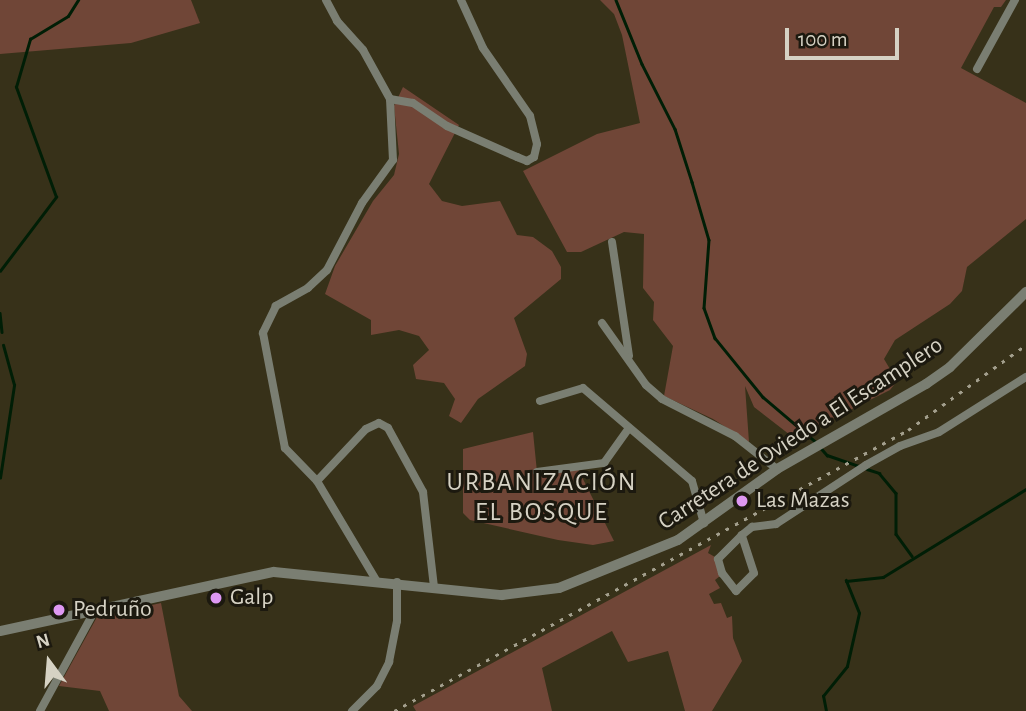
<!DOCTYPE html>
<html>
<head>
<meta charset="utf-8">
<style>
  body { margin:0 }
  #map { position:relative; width:1026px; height:711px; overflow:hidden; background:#373119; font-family:"Alegreya Sans",sans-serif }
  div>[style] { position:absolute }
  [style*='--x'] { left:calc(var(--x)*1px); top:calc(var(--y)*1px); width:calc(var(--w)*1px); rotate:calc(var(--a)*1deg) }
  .green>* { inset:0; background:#704637 }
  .stream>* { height:2.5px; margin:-1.25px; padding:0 1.25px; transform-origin:1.25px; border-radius:1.25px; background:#001e06 }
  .minor>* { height:8px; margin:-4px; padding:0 4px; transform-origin:4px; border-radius:4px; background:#7a7e72 }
  .tertiary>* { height:10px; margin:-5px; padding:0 5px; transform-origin:5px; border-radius:5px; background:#7a7e72 }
  .rail>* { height:2.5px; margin-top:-1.25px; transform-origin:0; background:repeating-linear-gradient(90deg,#a39f8d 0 3.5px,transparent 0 10.5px) }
  .dots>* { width:19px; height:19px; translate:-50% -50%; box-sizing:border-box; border:4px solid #1c190f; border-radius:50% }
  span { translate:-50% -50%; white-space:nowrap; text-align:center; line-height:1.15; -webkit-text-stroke:6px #1c190f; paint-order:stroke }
  .street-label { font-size:24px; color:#d6d2c4 }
  .poi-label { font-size:24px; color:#d6d2c4 }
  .left { translate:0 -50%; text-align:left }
  .neighbourhood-label { font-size:26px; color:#d6d2c4; letter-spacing:2px }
  .north { position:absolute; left:14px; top:627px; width:70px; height:70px; -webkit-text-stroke:5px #1c190f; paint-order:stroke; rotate:344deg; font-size:19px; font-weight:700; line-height:28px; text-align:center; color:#d6d2c4 }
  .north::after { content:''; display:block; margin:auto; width:24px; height:32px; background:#d6d2c4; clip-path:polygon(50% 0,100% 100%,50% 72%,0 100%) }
  .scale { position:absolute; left:785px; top:28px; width:114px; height:32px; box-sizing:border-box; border:4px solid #d6d2c4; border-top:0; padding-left:9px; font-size:21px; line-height:24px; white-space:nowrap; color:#d6d2c4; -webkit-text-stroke:5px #1c190f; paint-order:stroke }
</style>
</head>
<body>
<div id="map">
  <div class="green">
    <div style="clip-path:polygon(0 0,191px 0,200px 23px,131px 43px,0 54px)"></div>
    <div style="clip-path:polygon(600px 0,1006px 0,1001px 7px,994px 7px,961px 68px,1026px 103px,1026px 219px,967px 267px,962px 291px,950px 304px,895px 340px,884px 359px,897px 381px,890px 390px,794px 438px,754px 407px,745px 386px,749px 442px,713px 419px,664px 396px,673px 346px,653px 320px,654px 302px,643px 288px,644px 234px,624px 232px,581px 252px,567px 252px,523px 171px,597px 134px,640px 123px,622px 35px,614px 14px)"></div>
    <div style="clip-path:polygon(403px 87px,459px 125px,429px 184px,442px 201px,462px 206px,500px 201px,517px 235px,533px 237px,552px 251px,561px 267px,561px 279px,514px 318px,527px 354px,525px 366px,478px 399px,461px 423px,449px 416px,455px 399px,444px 383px,416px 379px,413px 365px,429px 350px,419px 336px,399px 330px,371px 335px,371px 320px,325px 294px,335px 266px,373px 201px,394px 175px,399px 154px,394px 106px)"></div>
    <div style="clip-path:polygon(533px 432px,537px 472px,578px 469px,614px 541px,593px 545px,558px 540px,470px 520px,463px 513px,463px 449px)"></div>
    <div style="clip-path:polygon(711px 545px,708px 553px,715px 557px,720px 576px,715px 580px,720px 588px,709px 594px,714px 604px,721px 603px,727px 618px,732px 616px,733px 638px,742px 661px,712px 711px,685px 711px,668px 651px,628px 662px,612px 631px,542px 668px,552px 711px,416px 711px,413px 706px)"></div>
    <div style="clip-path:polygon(161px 603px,179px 696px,192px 711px,109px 711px,100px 691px,59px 686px,97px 617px)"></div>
  </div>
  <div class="stream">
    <div style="--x:616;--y:0;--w:69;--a:67.9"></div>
    <div style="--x:642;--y:64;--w:73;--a:63.1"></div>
    <div style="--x:675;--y:129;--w:56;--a:72.2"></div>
    <div style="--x:692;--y:182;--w:60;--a:73.7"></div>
    <div style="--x:709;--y:240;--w:68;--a:94.2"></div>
    <div style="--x:704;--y:308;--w:32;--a:70"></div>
    <div style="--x:715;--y:338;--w:76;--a:50.9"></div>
    <div style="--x:763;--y:397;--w:70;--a:40.3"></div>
    <div style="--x:0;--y:271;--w:93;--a:-52.9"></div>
    <div style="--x:56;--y:197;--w:117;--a:-110"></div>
    <div style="--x:16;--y:87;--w:50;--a:-73.7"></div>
    <div style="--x:30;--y:39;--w:44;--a:-31.2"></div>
    <div style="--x:68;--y:16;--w:19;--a:-58"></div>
    <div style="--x:0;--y:313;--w:19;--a:84"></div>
    <div style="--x:820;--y:447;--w:11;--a:49"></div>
    <div style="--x:827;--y:455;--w:36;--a:19"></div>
    <div style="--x:867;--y:469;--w:13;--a:18"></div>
    <div style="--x:879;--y:473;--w:26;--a:50"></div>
    <div style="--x:896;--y:493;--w:41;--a:90"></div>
    <div style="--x:896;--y:534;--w:27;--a:54"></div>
    <div style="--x:0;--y:478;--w:94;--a:-81.4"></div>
    <div style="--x:14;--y:385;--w:41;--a:-105.4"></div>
    <div style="--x:826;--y:711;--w:15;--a:-101"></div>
    <div style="--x:823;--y:696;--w:38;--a:-51"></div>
    <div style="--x:847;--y:666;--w:54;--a:-77.2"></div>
    <div style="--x:859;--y:613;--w:35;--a:-112"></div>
    <div style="--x:846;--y:581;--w:37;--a:-6"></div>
    <div style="--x:883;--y:577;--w:168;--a:-31.6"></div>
  </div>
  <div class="minor">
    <div style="--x:326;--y:0;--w:24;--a:62"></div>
    <div style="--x:337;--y:21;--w:39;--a:48"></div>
    <div style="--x:363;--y:50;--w:56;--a:61.1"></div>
    <div style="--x:390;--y:99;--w:61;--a:87.2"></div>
    <div style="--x:393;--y:160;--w:53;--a:125.8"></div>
    <div style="--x:362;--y:203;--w:76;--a:117.6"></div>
    <div style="--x:327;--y:270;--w:26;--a:137"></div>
    <div style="--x:308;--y:288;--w:37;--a:151"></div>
    <div style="--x:276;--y:306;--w:30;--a:116"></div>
    <div style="--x:263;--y:333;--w:117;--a:79.2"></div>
    <div style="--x:285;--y:448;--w:46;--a:45.9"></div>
    <div style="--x:317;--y:481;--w:115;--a:59.2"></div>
    <div style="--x:977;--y:69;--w:79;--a:-61.2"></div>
    <div style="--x:390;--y:99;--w:23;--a:10"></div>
    <div style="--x:413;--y:103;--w:41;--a:34.1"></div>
    <div style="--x:447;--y:126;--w:77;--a:23.9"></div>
    <div style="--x:517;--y:157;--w:11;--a:22"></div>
    <div style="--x:527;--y:161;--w:8;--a:-30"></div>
    <div style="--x:534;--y:157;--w:13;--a:-77"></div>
    <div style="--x:537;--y:144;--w:29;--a:-104"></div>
    <div style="--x:530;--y:116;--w:83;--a:-124.7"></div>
    <div style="--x:483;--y:48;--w:53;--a:-114.6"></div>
    <div style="--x:612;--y:242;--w:115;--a:81.5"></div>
    <div style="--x:602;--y:323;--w:76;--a:54.6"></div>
    <div style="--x:646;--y:385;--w:21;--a:41"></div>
    <div style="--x:662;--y:399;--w:82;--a:26.9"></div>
    <div style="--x:735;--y:436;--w:53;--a:38.2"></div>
    <div style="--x:540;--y:401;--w:45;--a:-16.8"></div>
    <div style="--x:583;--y:388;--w:143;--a:40.5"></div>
    <div style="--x:692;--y:481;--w:44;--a:74.1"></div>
    <div style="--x:537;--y:472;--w:68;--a:-7.7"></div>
    <div style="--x:604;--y:463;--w:43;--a:-54.5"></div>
    <div style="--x:317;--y:481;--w:71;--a:-46.7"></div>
    <div style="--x:366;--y:429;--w:14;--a:-25"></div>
    <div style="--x:379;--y:423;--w:10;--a:29"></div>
    <div style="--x:388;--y:428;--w:73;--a:61.3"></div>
    <div style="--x:423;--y:492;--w:96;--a:83.4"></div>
    <div style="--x:742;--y:535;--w:34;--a:135"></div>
    <div style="--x:718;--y:559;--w:15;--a:74"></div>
    <div style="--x:722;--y:573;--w:23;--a:52"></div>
    <div style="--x:736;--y:591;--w:25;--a:-45"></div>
    <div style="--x:754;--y:573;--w:40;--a:-108"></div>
    <div style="--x:742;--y:535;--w:13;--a:-39"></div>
    <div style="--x:752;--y:527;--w:24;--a:-7"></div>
    <div style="--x:776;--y:524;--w:108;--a:-33.2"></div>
    <div style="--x:866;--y:465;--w:39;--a:-29"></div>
    <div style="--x:900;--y:446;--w:41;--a:-19.7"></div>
    <div style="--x:939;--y:432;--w:103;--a:-32.3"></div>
    <div style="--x:40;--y:711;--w:115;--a:-61.4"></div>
    <div style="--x:352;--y:711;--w:35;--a:-45"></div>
    <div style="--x:377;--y:686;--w:27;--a:-63"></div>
    <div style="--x:389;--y:662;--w:42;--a:-79"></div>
    <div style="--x:397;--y:621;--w:39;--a:-90"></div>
  </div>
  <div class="tertiary">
    <div style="--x:0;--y:631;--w:280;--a:-12.2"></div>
    <div style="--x:274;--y:572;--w:229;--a:5.8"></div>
    <div style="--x:502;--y:595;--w:57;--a:-7"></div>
    <div style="--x:559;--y:588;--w:128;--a:-22"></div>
    <div style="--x:678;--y:540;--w:122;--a:-35.6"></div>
    <div style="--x:777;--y:469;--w:172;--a:-29.7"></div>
    <div style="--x:926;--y:384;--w:29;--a:-35"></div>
    <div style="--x:950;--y:367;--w:107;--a:-44.6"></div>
  </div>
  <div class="rail">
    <div style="--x:394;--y:711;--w:586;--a:-28.67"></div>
    <div style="--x:908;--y:430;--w:145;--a:-35.8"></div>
  </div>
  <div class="dots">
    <div style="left:742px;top:501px;background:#de98f3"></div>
    <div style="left:216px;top:598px;background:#de98f3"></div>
    <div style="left:59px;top:610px;background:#de98f3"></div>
  </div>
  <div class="street-label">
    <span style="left:801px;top:434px;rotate:-33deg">Carretera de Oviedo a El Escamplero</span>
  </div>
  <div class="poi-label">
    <span class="left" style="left:756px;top:501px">Las Mazas</span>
    <span class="left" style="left:230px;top:598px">Galp</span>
    <span class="left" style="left:73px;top:610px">Pedruño</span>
  </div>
  <div class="neighbourhood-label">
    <span style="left:542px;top:498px">URBANIZACIÓN<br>EL BOSQUE</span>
  </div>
  <div class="north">N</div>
  <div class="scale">100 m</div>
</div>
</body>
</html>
